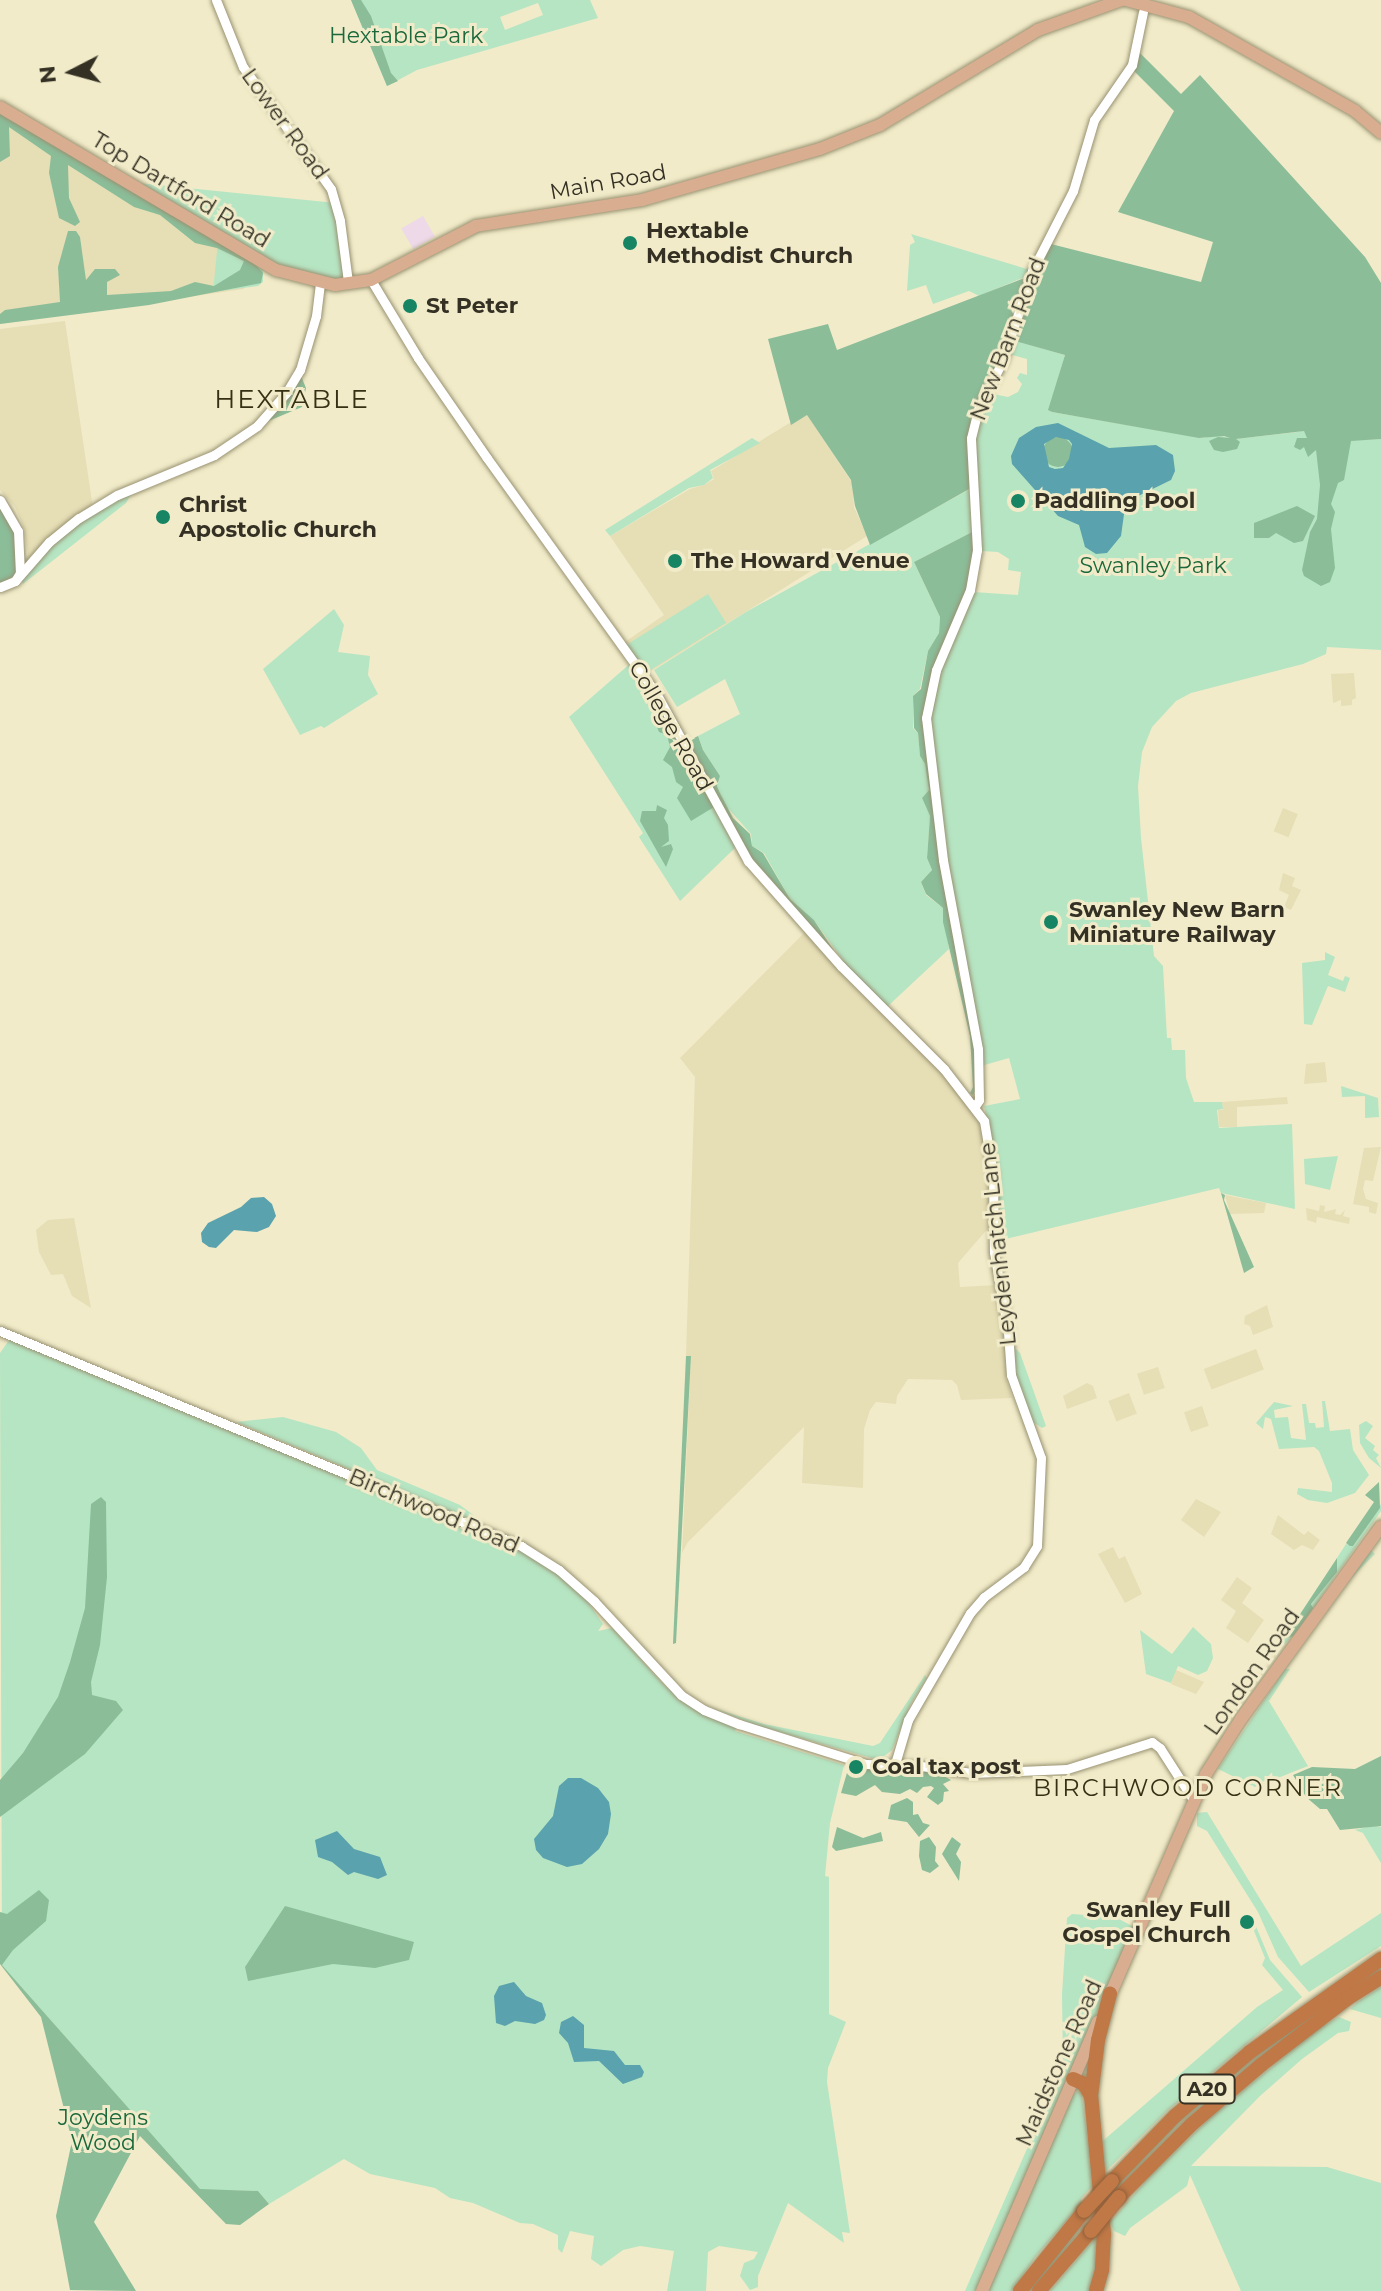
<!DOCTYPE html>
<html>
<head>
<meta charset="utf-8">
<style>
	body { margin:0 }
	#map { position:relative; width:1381px; height:2291px; overflow:hidden; background:#f1ebc9; font-family:Montserrat,sans-serif }
	div>[style] { position:absolute }
	[style*='--x'] { left:calc(var(--x)*1px); top:calc(var(--y)*1px); width:calc(var(--w)*1px); rotate:calc(var(--a)*1deg) }
	.commercial>* { inset:0; background:#edd9e8; transform-origin:0 0 }
	.built>* { inset:0; background:#e6deb5; transform-origin:0 0 }
	.green>* { inset:0; background:#b6e5c3; transform-origin:0 0 }
	.forest>* { inset:0; background:#8bbd99 }
	.round { border-radius:50% }
	.water>* { inset:0; background:#5aa2ad }
	.roads { filter:drop-shadow(0 0 2px #989272) drop-shadow(0 0 2px #989272) }
	.minor>* { height:9px; margin:-4.5px; padding:0 4.5px; transform-origin:4.5px; border-radius:4.5px; background:#fff }
	.major>* { height:12px; margin:-6px; padding:0 6px; transform-origin:6px; border-radius:6px; background:#d9ae90 }
	.highway>* { height:14px; margin:-7px; padding:0 7px; transform-origin:7px; border-radius:7px; background:#bf7846 }
	.bridges { filter:drop-shadow(0 0 2px #8e5f3a) drop-shadow(0 0 2px #8e5f3a) }
	.highway-bridge>* { height:14px; margin:-7px; padding:0 7px; transform-origin:7px; border-radius:7px; background:#bf7846 }
	.dots>* { width:22px; height:22px; translate:-50% -50%; box-sizing:border-box; border:4px solid #f1ebc9; border-radius:50% }
	span { translate:-50% -50%; white-space:nowrap; text-align:center; line-height:1.15; -webkit-text-stroke:6px #f1ebc9; paint-order:stroke }
	.shield-label span { padding:2px 6px; background:#f1ebc9; border:2px solid; border-radius:6px; -webkit-text-stroke-width:0 }
	.shield-label { font-size:20px; color:#343124; font-weight:700 }
	.park-label { font-size:22px; color:#1a683b }
	.street-label { font-size:22px; color:#343124 }
	.poi-label { font-size:22px; color:#343124; font-weight:700 }
	.left { translate:0 -50%; text-align:left }
	.right { translate:-100% -50%; text-align:right }
	.neighbourhood-label { font-size:24px; color:#363014; letter-spacing:2px }
	.quarter-label { font-size:26px; color:#363014; letter-spacing:2px }
	.north { position:absolute; left:32px; top:32px; width:80px; height:80px; -webkit-text-stroke:6px #f1ebc9; paint-order:stroke; rotate:264deg; font-size:22px; font-weight:700; line-height:32px; text-align:center; color:#343124 }
	.north::after { content:''; display:block; margin:auto; width:28px; height:36px; background:#343124; clip-path:polygon(50% 0,100% 100%,50% 72%,0 100%) }
</style>
</head>
<body>
<div id="map">
	<div class="commercial">
		<div style="left:423px;top:216px;width:24px;height:25px;rotate:60deg"></div>
	</div>
	<div class="built">
		<div style="clip-path:polygon(0 114px,234px 252px,244px 289px,0 324px)"></div>
		<div style="clip-path:polygon(65px 321px,93px 508px,24px 568px,28px 554px,24px 528px,15px 507px,0 490px,0 329px)"></div>
		<div style="clip-path:polygon(806px 413px,853px 484px,854px 507px,867px 536px,648px 673px,622px 644px,664px 615px,610px 536px,690px 489px,704px 485px,714px 479px,711px 471px)"></div>
		<div style="clip-path:polygon(1354px 673px,1356px 698px,1352px 700px,1352px 705px,1341px 706px,1341px 700px,1333px 703px,1331px 674px)"></div>
		<div style="left:1283px;top:808px;width:16px;height:25px;rotate:22deg"></div>
		<div style="clip-path:polygon(1283px 873px,1295px 878px,1292px 886px,1301px 890px,1291px 910px,1284px 907px,1289px 895px,1279px 890px)"></div>
		<div style="clip-path:polygon(806px 931px,841px 973px,932px 1061px,981px 1124px,988px 1163px,990px 1226px,958px 1263px,960px 1287px,997px 1285px,1008px 1343px,1006px 1379px,1012px 1398px,961px 1400px,957px 1385px,952px 1380px,908px 1379px,897px 1396px,896px 1404px,876px 1402px,870px 1410px,864px 1429px,863px 1488px,802px 1483px,804px 1427px,688px 1542px,682px 1553px,691px 1357px,686px 1356px,695px 1077px,680px 1058px)"></div>
		<div style="clip-path:polygon(1325px 1062px,1327px 1082px,1304px 1084px,1306px 1064px)"></div>
		<div style="clip-path:polygon(1287px 1097px,1288px 1104px,1237px 1107px,1237px 1127px,1219px 1127px,1218px 1110px,1223px 1110px,1222px 1102px)"></div>
		<div style="clip-path:polygon(1381px 1147px,1373px 1181px,1365px 1180px,1363px 1189px,1366px 1199px,1378px 1203px,1376px 1214px,1369px 1212px,1369px 1207px,1353px 1204px,1364px 1148px)"></div>
		<div style="clip-path:polygon(1225px 1195px,1266px 1203px,1264px 1213px,1230px 1214px)"></div>
		<div style="clip-path:polygon(1320px 1205px,1325px 1206px,1324px 1212px,1336px 1209px,1335px 1214px,1340px 1215px,1345px 1210px,1343px 1216px,1350px 1218px,1349px 1224px,1317px 1217px,1316px 1223px,1307px 1220px,1306px 1208px,1319px 1211px)"></div>
		<div style="clip-path:polygon(74px 1218px,91px 1308px,72px 1296px,63px 1274px,51px 1275px,39px 1252px,36px 1230px,48px 1220px)"></div>
		<div style="clip-path:polygon(1267px 1305px,1273px 1327px,1253px 1335px,1250px 1326px,1244px 1324px,1245px 1316px)"></div>
		<div style="left:1256px;top:1349px;width:22px;height:56px;rotate:69deg"></div>
		<div style="left:1158px;top:1367px;width:22px;height:22px;rotate:72deg"></div>
		<div style="clip-path:polygon(1087px 1383px,1093px 1386px,1097px 1398px,1067px 1409px,1063px 1396px)"></div>
		<div style="left:1129px;top:1393px;width:22px;height:22px;rotate:69deg"></div>
		<div style="left:1202px;top:1406px;width:21px;height:19px;rotate:71deg"></div>
		<div style="clip-path:polygon(1196px 1499px,1221px 1512px,1204px 1537px,1181px 1520px)"></div>
		<div style="clip-path:polygon(1278px 1515px,1304px 1535px,1308px 1531px,1320px 1540px,1313px 1550px,1302px 1545px,1294px 1550px,1271px 1534px)"></div>
		<div style="clip-path:polygon(1113px 1547px,1119px 1559px,1125px 1556px,1142px 1594px,1125px 1603px,1098px 1554px)"></div>
		<div style="clip-path:polygon(1237px 1577px,1252px 1588px,1242px 1603px,1264px 1620px,1248px 1643px,1226px 1628px,1236px 1611px,1221px 1600px)"></div>
		<div style="clip-path:polygon(1176px 1670px,1204px 1682px,1196px 1694px,1171px 1684px)"></div>
	</div>
	<div class="green">
		<div style="clip-path:polygon(evenodd,351px 0,590px 0,598px 18px,417px 70px,387px 86px,351px 0,538px 3px,543px 15px,505px 30px,500px 17px,538px 3px)"></div>
		<div style="clip-path:polygon(128px 182px,336px 203px,348px 282px,300px 278px)"></div>
		<div style="clip-path:polygon(911px 234px,1030px 270px,1027px 276px,979px 296px,969px 291px,933px 304px,926px 285px,907px 291px,910px 245px,915px 242px)"></div>
		<div style="clip-path:polygon(218px 241px,263px 269px,263px 282px,258px 286px,213px 292px)"></div>
		<div style="clip-path:polygon(1013px 340px,1065px 355px,1049px 410px,1052px 412px,1203px 438px,1217px 435px,1236px 439px,1297px 432px,1319px 425px,1351px 440px,1381px 439px,1381px 650px,1327px 647px,1326px 654px,1303px 664px,1191px 693px,1176px 701px,1152px 727px,1142px 752px,1138px 786px,1141px 838px,1154px 956px,1163px 966px,1167px 1038px,1171px 1038px,1172px 1050px,1185px 1050px,1186px 1078px,1194px 1102px,1222px 1102px,1223px 1109px,1217px 1110px,1219px 1128px,1292px 1124px,1295px 1209px,1221px 1193px,1219px 1188px,997px 1241px,993px 1147px,984px 1106px,1020px 1099px,1009px 1058px,981px 1066px,961px 934px,946px 860px,928px 714px,947px 645px,973px 592px,1018px 595px,1021px 572px,1008px 570px,1009px 559px,998px 552px,981px 551px,974px 436px,988px 393px,1008px 397px,1018px 392px,1022px 384px,1017px 378px,1020px 373px,1027px 375px,1027px 359px,1009px 354px)"></div>
		<div style="clip-path:polygon(752px 438px,760px 443px,710px 470px,713px 478px,704px 485px,689px 488px,610px 536px,605px 530px)"></div>
		<div style="clip-path:polygon(135px 488px,126px 503px,23px 584px,20px 575px,49px 542px)"></div>
		<div style="clip-path:polygon(972px 488px,976px 530px,914px 562px,940px 617px,939px 633px,928px 651px,920px 689px,913px 696px,913px 728px,918px 733px,920px 756px,925px 764px,929px 790px,922px 798px,930px 816px,927px 858px,932px 870px,921px 882px,926px 895px,943px 908px,949px 949px,888px 1006px,847px 966px,814px 920px,790px 899px,764px 853px,752px 846px,751px 834px,726px 806px,717px 786px,720px 776px,703px 750px,698px 736px,740px 714px,725px 679px,677px 707px,654px 670px,746px 612px)"></div>
		<div style="left:708px;top:594px;width:34px;height:96px;rotate:58deg"></div>
		<div style="clip-path:polygon(334px 609px,344px 625px,338px 652px,370px 656px,368px 675px,378px 694px,324px 728px,321px 726px,300px 735px,263px 669px)"></div>
		<div style="clip-path:polygon(632px 662px,653px 694px,736px 847px,680px 901px,639px 837px,643px 833px,569px 717px)"></div>
		<div style="clip-path:polygon(1325px 952px,1335px 957px,1328px 975px,1343px 981px,1345px 976px,1350px 978px,1345px 992px,1328px 986px,1312px 1025px,1304px 1024px,1302px 963px,1325px 960px)"></div>
		<div style="clip-path:polygon(1341px 1086px,1378px 1098px,1379px 1117px,1365px 1118px,1365px 1096px,1342px 1097px)"></div>
		<div style="clip-path:polygon(1338px 1156px,1330px 1190px,1305px 1184px,1304px 1159px)"></div>
		<div style="clip-path:polygon(12px 1336px,319px 1468px,401px 1495px,495px 1533px,574px 1582px,603px 1624px,598px 1631px,612px 1628px,665px 1686px,700px 1713px,736px 1727px,735px 1731px,844px 1765px,830px 1823px,825px 1876px,829px 1877px,829px 2014px,846px 2022px,828px 2068px,827px 2082px,850px 2233px,842px 2232px,844px 2243px,788px 2203px,758px 2276px,758px 2287px,750px 2290px,740px 2276px,744px 2263px,754px 2259px,758px 2252px,719px 2246px,708px 2252px,706px 2291px,667px 2291px,674px 2251px,640px 2246px,623px 2250px,601px 2266px,591px 2259px,594px 2236px,570px 2231px,562px 2253px,558px 2249px,558px 2235px,533px 2224px,520px 2223px,473px 2203px,450px 2198px,435px 2188px,370px 2174px,344px 2159px,269px 2204px,258px 2191px,200px 2190px,2px 1965px,0 1353px)"></div>
		<div style="clip-path:polygon(1011px 1344px,1020px 1353px,1046px 1426px,1042px 1428px,1033px 1422px,1015px 1377px)"></div>
		<div style="clip-path:polygon(1322px 1401px,1325px 1401px,1330px 1431px,1350px 1429px,1353px 1450px,1369px 1475px,1355px 1493px,1327px 1503px,1308px 1500px,1297px 1494px,1298px 1488px,1332px 1492px,1332px 1483px,1319px 1451px,1314px 1447px,1279px 1449px,1271px 1419px,1265px 1417px,1263px 1429px,1256px 1423px,1274px 1402px,1293px 1406px,1274px 1410px,1275px 1418px,1288px 1417px,1291px 1438px,1306px 1440px,1302px 1404px,1306px 1404px,1309px 1423px,1315px 1423px,1316px 1428px,1324px 1427px)"></div>
		<div style="clip-path:polygon(283px 1417px,336px 1432px,361px 1448px,377px 1470px,460px 1505px,480px 1520px,479px 1523px,236px 1422px)"></div>
		<div style="clip-path:polygon(1366px 1421px,1373px 1426px,1365px 1438px,1375px 1446px,1373px 1450px,1379px 1455px,1376px 1458px,1381px 1468px,1369px 1458px,1360px 1443px,1359px 1425px)"></div>
		<div style="clip-path:polygon(1381px 1504px,1381px 1511px,1313px 1608px,1311px 1604px,1337px 1572px,1337px 1558px,1346px 1544px,1353px 1546px)"></div>
		<div style="left:1370px;top:1549px;width:7px;height:128px;rotate:45deg"></div>
		<div style="clip-path:polygon(1193px 1627px,1211px 1644px,1213px 1658px,1207px 1671px,1198px 1675px,1178px 1666px,1171px 1683px,1146px 1674px,1140px 1630px,1172px 1654px)"></div>
		<div style="clip-path:polygon(1285px 1669px,1290px 1669px,1269px 1701px,1308px 1766px,1255px 1787px,1218px 1769px)"></div>
		<div style="clip-path:polygon(925px 1675px,927px 1678px,911px 1703px,892px 1750px,879px 1760px,758px 1726px,713px 1708px,764px 1724px,873px 1746px,880px 1743px)"></div>
		<div style="clip-path:polygon(1207px 1812px,1301px 1966px,1381px 1913px,1381px 1946px,1309px 1992px,1278px 1957px,1258px 1912px,1207px 1831px,1197px 1826px,1197px 1813px)"></div>
		<div style="clip-path:polygon(1375px 1825px,1381px 1827px,1381px 1863px,1363px 1833px,1355px 1830px)"></div>
		<div style="clip-path:polygon(1072px 1914px,1115px 1917px,1134px 1927px,977px 2291px,965px 2291px,1063px 2066px,1062px 1994px,1067px 1918px)"></div>
		<div style="clip-path:polygon(1255px 1924px,1270px 1960px,1302px 1997px,1168px 2110px,1101px 2176px,1097px 2146px,1257px 2007px,1283px 1990px,1262px 1965px,1265px 1958px,1252px 1926px)"></div>
		<div style="clip-path:polygon(1381px 1987px,1381px 2018px,1350px 2009px,1359px 2001px)"></div>
		<div style="clip-path:polygon(1339px 2017px,1351px 2022px,1349px 2031px,1338px 2033px,1302px 2059px,1260px 2096px,1191px 2166px,1327px 2167px,1381px 2183px,1381px 2291px,1241px 2291px,1190px 2175px,1187px 2186px,1130px 2228px,1125px 2236px,1114px 2231px,1110px 2222px,1151px 2175px,1211px 2117px,1319px 2028px)"></div>
		<div style="clip-path:polygon(1081px 2090px,1094px 2184px,1081px 2199px,1082px 2203px,1036px 2256px,1012px 2291px,988px 2291px,1072px 2095px)"></div>
		<div style="clip-path:polygon(1099px 2234px,1097px 2273px,1091px 2291px,1050px 2291px)"></div>
	</div>
	<div class="forest">
		<div style="clip-path:polygon(351px 0,361px 0,371px 16px,391px 73px,398px 81px,387px 86px)"></div>
		<div style="clip-path:polygon(1140px 53px,1181px 94px,1200px 75px,1365px 257px,1381px 283px,1381px 439px,1351px 441px,1344px 480px,1338px 483px,1331px 504px,1335px 512px,1331px 529px,1335px 568px,1330px 582px,1321px 586px,1304px 576px,1302px 570px,1310px 532px,1317px 519px,1320px 485px,1316px 450px,1308px 457px,1304px 447px,1300px 450px,1294px 447px,1297px 438px,1307px 438px,1304px 431px,1236px 439px,1240px 442px,1237px 449px,1223px 452px,1214px 450px,1209px 441px,1218px 437px,1230px 438px,1224px 436px,1199px 438px,1052px 412px,1048px 410px,1065px 355px,1012px 340px,1031px 278px,1047px 243px,1201px 282px,1213px 242px,1118px 212px,1174px 111px,1133px 70px)"></div>
		<div style="clip-path:polygon(0 114px,256px 265px,263px 273px,261px 283px,149px 305px,0 324px,0 314px,5px 310px,60px 302px,58px 267px,68px 231px,76px 231px,80px 237px,86px 280px,95px 269px,115px 269px,120px 275px,107px 282px,107px 295px,171px 291px,195px 282px,214px 286px,240px 270px,244px 261px,217px 248px,195px 243px,160px 215px,134px 207px,68px 165px,69px 198px,80px 222px,75px 226px,59px 218px,49px 173px,51px 156px,9px 127px,10px 156px,0 162px)"></div>
		<div style="clip-path:polygon(1027px 277px,1006px 347px,978px 406px,971px 488px,870px 545px,855px 506px,851px 480px,807px 415px,791px 425px,768px 339px,828px 324px,837px 350px)"></div>
		<div style="clip-path:polygon(299px 371px,306px 388px,302px 407px,259px 425px)"></div>
		<div class="round" style="left:1043px;top:437px;width:30px;height:30px"></div>
		<div style="clip-path:polygon(0 501px,17px 531px,19px 572px,0 586px)"></div>
		<div style="clip-path:polygon(1297px 506px,1315px 516px,1303px 541px,1294px 543px,1276px 533px,1269px 538px,1254px 538px,1254px 523px)"></div>
		<div style="clip-path:polygon(976px 530px,969px 583px,924px 714px,959px 976px,973px 1022px,975px 1091px,973px 1095px,966px 1091px,970px 1093px,973px 1087px,970px 1036px,943px 922px,943px 908px,926px 894px,921px 882px,932px 870px,927px 858px,930px 816px,922px 798px,929px 790px,925px 764px,920px 756px,918px 733px,914px 728px,913px 696px,921px 689px,928px 651px,939px 633px,940px 617px,914px 562px)"></div>
		<div style="clip-path:polygon(664px 711px,714px 807px,691px 821px,677px 798px,683px 787px,676px 782px,672px 767px,663px 760px,670px 747px,667px 735px,659px 732px,655px 722px)"></div>
		<div style="clip-path:polygon(698px 736px,703px 750px,720px 776px,717px 786px,720px 793px,733px 818px,750px 834px,752px 846px,763px 853px,790px 899px,814px 920px,836px 954px,888px 1006px,885px 1008px,751px 860px,686px 742px)"></div>
		<div style="clip-path:polygon(657px 805px,667px 810px,664px 818px,668px 825px,669px 841px,661px 847px,671px 844px,673px 849px,666px 867px,640px 821px,642px 811px,656px 811px)"></div>
		<div style="clip-path:polygon(1221px 1193px,1225px 1195px,1224px 1200px,1254px 1267px,1244px 1273px)"></div>
		<div style="clip-path:polygon(686px 1356px,691px 1356px,676px 1643px,673px 1644px)"></div>
		<div style="clip-path:polygon(1379px 1482px,1380px 1508px,1353px 1546px,1350px 1546px,1346px 1543px,1374px 1502px,1365px 1495px)"></div>
		<div style="clip-path:polygon(101px 1497px,106px 1502px,107px 1577px,100px 1645px,91px 1682px,92px 1695px,116px 1701px,123px 1710px,85px 1754px,0 1817px,0 1780px,23px 1753px,58px 1697px,70px 1662px,85px 1608px,91px 1504px)"></div>
		<div style="clip-path:polygon(1337px 1558px,1337px 1572px,1311px 1604px,1313px 1608px,1293px 1636px,1283px 1640px)"></div>
		<div style="clip-path:polygon(1381px 1756px,1381px 1826px,1340px 1830px,1327px 1809px,1320px 1809px,1306px 1797px,1293px 1775px,1312px 1767px,1355px 1769px)"></div>
		<div style="clip-path:polygon(849px 1766px,933px 1770px,951px 1780px,943px 1784px,949px 1791px,944px 1792px,943px 1801px,938px 1805px,927px 1797px,934px 1788px,931px 1786px,923px 1787px,917px 1793px,910px 1789px,900px 1794px,882px 1792px,875px 1785px,856px 1796px,841px 1793px)"></div>
		<div style="clip-path:polygon(907px 1798px,913px 1802px,913px 1815px,918px 1814px,923px 1823px,930px 1825px,919px 1837px,907px 1822px,888px 1819px,891px 1805px)"></div>
		<div style="clip-path:polygon(837px 1827px,863px 1838px,881px 1832px,883px 1841px,836px 1851px,832px 1847px)"></div>
		<div style="clip-path:polygon(929px 1837px,936px 1847px,935px 1861px,939px 1866px,930px 1873px,922px 1870px,919px 1856px,920px 1841px)"></div>
		<div style="clip-path:polygon(952px 1837px,961px 1844px,956px 1854px,961px 1862px,959px 1881px,942px 1854px)"></div>
		<div style="clip-path:polygon(39px 1890px,49px 1900px,46px 1921px,13px 1950px,2px 1965px,200px 2189px,258px 2191px,269px 2204px,240px 2225px,226px 2224px,140px 2136px,94px 2222px,136px 2291px,70px 2290px,56px 2216px,72px 2141px,41px 2017px,0 1964px,0 1912px,7px 1914px)"></div>
		<div style="clip-path:polygon(285px 1906px,414px 1942px,409px 1960px,375px 1968px,333px 1964px,248px 1981px,245px 1967px)"></div>
	</div>
	<div class="water">
		<div style="clip-path:polygon(evenodd,1058px 423px,1109px 448px,1156px 445px,1173px 455px,1175px 471px,1171px 480px,1130px 500px,1125px 507px,1121px 536px,1107px 553px,1096px 554px,1085px 547px,1079px 525px,1058px 516px,1012px 464px,1011px 456px,1019px 438px,1036px 427px,1058px 423px,1056px 437px,1069px 440px,1072px 444px,1069px 459px,1063px 468px,1055px 469px,1049px 467px,1044px 444px,1056px 437px)"></div>
		<div style="clip-path:polygon(264px 1197px,272px 1204px,276px 1216px,269px 1227px,257px 1232px,234px 1230px,216px 1248px,209px 1247px,202px 1242px,201px 1233px,208px 1223px,241px 1207px,251px 1198px)"></div>
		<div style="clip-path:polygon(568px 1778px,581px 1778px,598px 1788px,609px 1802px,611px 1814px,608px 1834px,599px 1849px,582px 1864px,567px 1867px,543px 1858px,536px 1850px,534px 1839px,553px 1816px,559px 1786px)"></div>
		<div style="clip-path:polygon(337px 1831px,354px 1849px,380px 1857px,387px 1875px,378px 1879px,354px 1872px,348px 1875px,332px 1862px,318px 1857px,315px 1840px)"></div>
		<div style="clip-path:polygon(514px 1982px,526px 1996px,542px 2003px,546px 2015px,544px 2020px,535px 2024px,515px 2021px,505px 2026px,496px 2023px,494px 1996px,499px 1986px)"></div>
		<div style="clip-path:polygon(573px 2016px,584px 2025px,584px 2048px,614px 2051px,625px 2065px,640px 2065px,644px 2072px,642px 2077px,623px 2084px,599px 2061px,574px 2062px,568px 2043px,559px 2033px,561px 2022px)"></div>
	</div>
	<div class="roads">
		<div class="minor">
			<div style="--x:216;--y:0;--w:72;--a:68.1"></div>
			<div style="--x:243;--y:67;--w:150;--a:54.2"></div>
			<div style="--x:331;--y:189;--w:33;--a:74"></div>
			<div style="--x:340;--y:221;--w:62;--a:82.5"></div>
			<div style="--x:371;--y:280;--w:91;--a:58.9"></div>
			<div style="--x:418;--y:358;--w:121;--a:55.4"></div>
			<div style="--x:487;--y:458;--w:289;--a:54.3"></div>
			<div style="--x:656;--y:693;--w:192;--a:61.3"></div>
			<div style="--x:748;--y:861;--w:140;--a:48.5"></div>
			<div style="--x:841;--y:966;--w:146;--a:45"></div>
			<div style="--x:944;--y:1069;--w:66;--a:52.4"></div>
			<div style="--x:984;--y:1121;--w:54;--a:80.4"></div>
			<div style="--x:993;--y:1174;--w:78;--a:89.3"></div>
			<div style="--x:994;--y:1252;--w:81;--a:80.1"></div>
			<div style="--x:1008;--y:1332;--w:43;--a:86"></div>
			<div style="--x:1011;--y:1375;--w:88;--a:70.1"></div>
			<div style="--x:1041;--y:1458;--w:88;--a:92.6"></div>
			<div style="--x:1037;--y:1546;--w:25;--a:122"></div>
			<div style="--x:1024;--y:1567;--w:50;--a:143.1"></div>
			<div style="--x:984;--y:1597;--w:21;--a:131"></div>
			<div style="--x:970;--y:1613;--w:124;--a:120.1"></div>
			<div style="--x:908;--y:1720;--w:46;--a:106.5"></div>
			<div style="--x:0;--y:500;--w:36;--a:60"></div>
			<div style="--x:18;--y:531;--w:42;--a:87.3"></div>
			<div style="--x:20;--y:573;--w:9;--a:122"></div>
			<div style="--x:15;--y:581;--w:16;--a:158"></div>
			<div style="--x:15;--y:581;--w:52;--a:-48.9"></div>
			<div style="--x:49;--y:542;--w:38;--a:-39"></div>
			<div style="--x:79;--y:518;--w:44;--a:-31.2"></div>
			<div style="--x:117;--y:495;--w:105;--a:-22.4"></div>
			<div style="--x:214;--y:455;--w:52;--a:-34"></div>
			<div style="--x:257;--y:426;--w:44;--a:-48.7"></div>
			<div style="--x:286;--y:393;--w:27;--a:-59"></div>
			<div style="--x:300;--y:370;--w:56;--a:-73.5"></div>
			<div style="--x:316;--y:316;--w:32;--a:-83"></div>
			<div style="--x:975;--y:1106;--w:7;--a:-56"></div>
			<div style="--x:979;--y:1100;--w:51;--a:-91.1"></div>
			<div style="--x:978;--y:1049;--w:192;--a:-100.5"></div>
			<div style="--x:943;--y:860;--w:143;--a:-96.8"></div>
			<div style="--x:926;--y:718;--w:49;--a:-78.2"></div>
			<div style="--x:936;--y:670;--w:87;--a:-67"></div>
			<div style="--x:970;--y:590;--w:41;--a:-80.1"></div>
			<div style="--x:977;--y:550;--w:112;--a:-93.1"></div>
			<div style="--x:971;--y:438;--w:32;--a:-76"></div>
			<div style="--x:979;--y:407;--w:53;--a:-62.9"></div>
			<div style="--x:1003;--y:360;--w:94;--a:-72"></div>
			<div style="--x:1032;--y:271;--w:90;--a:-62.9"></div>
			<div style="--x:1073;--y:191;--w:74;--a:-73.5"></div>
			<div style="--x:1094;--y:120;--w:67;--a:-55.4"></div>
			<div style="--x:1132;--y:65;--w:54;--a:-78.3"></div>
			<div style="--x:0;--y:1331;--w:564;--a:22.42"></div>
			<div style="--x:521;--y:1546;--w:45;--a:32.3"></div>
			<div style="--x:559;--y:1570;--w:47;--a:41.5"></div>
			<div style="--x:594;--y:1601;--w:128;--a:47.2"></div>
			<div style="--x:681;--y:1695;--w:27;--a:33"></div>
			<div style="--x:704;--y:1710;--w:38;--a:22"></div>
			<div style="--x:739;--y:1724;--w:133;--a:17.5"></div>
			<div style="--x:866;--y:1764;--w:55;--a:2.1"></div>
			<div style="--x:921;--y:1766;--w:51;--a:7.8"></div>
			<div style="--x:972;--y:1773;--w:95;--a:-2.4"></div>
			<div style="--x:1067;--y:1769;--w:89;--a:-17.6"></div>
			<div style="--x:1152;--y:1742;--w:10;--a:37"></div>
			<div style="--x:1160;--y:1748;--w:63;--a:57.3"></div>
		</div>
		<div class="major">
			<div style="--x:1126;--y:0;--w:65;--a:15.1"></div>
			<div style="--x:1189;--y:17;--w:191;--a:29.5"></div>
			<div style="--x:1355;--y:111;--w:34;--a:40"></div>
			<div style="--x:0;--y:107;--w:321;--a:30.6"></div>
			<div style="--x:276;--y:270;--w:61;--a:14.3"></div>
			<div style="--x:335;--y:285;--w:36;--a:-8"></div>
			<div style="--x:371;--y:280;--w:118;--a:-27.2"></div>
			<div style="--x:476;--y:226;--w:168;--a:-8.9"></div>
			<div style="--x:642;--y:200;--w:185;--a:-16"></div>
			<div style="--x:820;--y:149;--w:65;--a:-21.8"></div>
			<div style="--x:880;--y:125;--w:184;--a:-31"></div>
			<div style="--x:1038;--y:30;--w:89;--a:-19.7"></div>
			<div style="--x:1107;--y:2002;--w:249;--a:-66.5"></div>
			<div style="--x:1206;--y:1774;--w:65;--a:-57.5"></div>
			<div style="--x:1241;--y:1719;--w:238;--a:-54"></div>
			<div style="--x:982;--y:2291;--w:293;--a:-66.7"></div>
		</div>
		<div class="highway">
			<div style="--x:1073;--y:2079;--w:12;--a:24"></div>
			<div style="--x:1084;--y:2084;--w:14;--a:60"></div>
			<div style="--x:1112;--y:2181;--w:91;--a:-45.9"></div>
			<div style="--x:1175;--y:2116;--w:99;--a:-40.5"></div>
			<div style="--x:1250;--y:2052;--w:161;--a:-35.4"></div>
			<div style="--x:1119;--y:2197;--w:103;--a:-45"></div>
			<div style="--x:1192;--y:2124;--w:91;--a:-40.5"></div>
			<div style="--x:1261;--y:2065;--w:110;--a:-37.6"></div>
			<div style="--x:1348;--y:1998;--w:39;--a:-32"></div>
			<div style="--x:1020;--y:2291;--w:102;--a:-51.3"></div>
			<div style="--x:1039;--y:2291;--w:79;--a:-49.1"></div>
			<div style="--x:1096;--y:2291;--w:22;--a:-74"></div>
			<div style="--x:1102;--y:2270;--w:35;--a:-87"></div>
			<div style="--x:1104;--y:2235;--w:140;--a:-95.3"></div>
			<div style="--x:1091;--y:2096;--w:56;--a:-82.9"></div>
			<div style="--x:1098;--y:2040;--w:48;--a:-75.4"></div>
		</div>
	</div>
	<div class="bridges">
		<div class="highway-bridge">
			<div style="--x:1084;--y:2211;--w:41;--a:-47"></div>
			<div style="--x:1091;--y:2231;--w:44;--a:-50.5"></div>
		</div>
	</div>
	<div class="dots">
		<div style="left:630px;top:243px;background:#178563"></div>
		<div style="left:410px;top:306px;background:#178563"></div>
		<div style="left:1018px;top:501px;background:#178563"></div>
		<div style="left:163px;top:517px;background:#178563"></div>
		<div style="left:675px;top:561px;background:#178563"></div>
		<div style="left:1051px;top:922px;background:#178563"></div>
		<div style="left:856px;top:1767px;background:#178563"></div>
		<div style="left:1247px;top:1922px;background:#178563"></div>
	</div>
	<div class="shield-label">
		<span style="left:1207px;top:2089px">A20</span>
	</div>
	<div class="park-label">
		<span style="left:406px;top:36px">Hextable Park</span>
		<span style="left:1153px;top:566px">Swanley Park</span>
		<span style="left:103px;top:2130px">Joydens<br>Wood</span>
	</div>
	<div class="street-label">
		<span style="left:285px;top:124px;rotate:54deg">Lower Road</span>
		<span style="left:608px;top:182px;rotate:-10deg">Main Road</span>
		<span style="left:181px;top:190px;rotate:31deg">Top Dartford Road</span>
		<span style="left:1008px;top:339px;rotate:-69deg">New Barn Road</span>
		<span style="left:671px;top:726px;rotate:60deg">College Road</span>
		<span style="left:998px;top:1244px;rotate:-96deg">Leydenhatch Lane</span>
		<span style="left:434px;top:1511px;rotate:23deg">Birchwood Road</span>
		<span style="left:1252px;top:1672px;rotate:-55deg">London Road</span>
		<span style="left:1059px;top:2063px;rotate:-66deg">Maidstone Road</span>
	</div>
	<div class="poi-label">
		<span class="left" style="left:646px;top:243px">Hextable<br>Methodist Church</span>
		<span class="left" style="left:426px;top:306px">St Peter</span>
		<span class="left" style="left:1034px;top:501px">Paddling Pool</span>
		<span class="left" style="left:179px;top:517px">Christ<br>Apostolic Church</span>
		<span class="left" style="left:691px;top:561px">The Howard Venue</span>
		<span class="left" style="left:1069px;top:922px">Swanley New Barn<br>Miniature Railway</span>
		<span class="left" style="left:872px;top:1767px">Coal tax post</span>
		<span class="right" style="left:1231px;top:1922px">Swanley Full<br>Gospel Church</span>
	</div>
	<div class="neighbourhood-label">
		<span style="left:1188px;top:1788px">BIRCHWOOD CORNER</span>
	</div>
	<div class="quarter-label">
		<span style="left:292px;top:400px">HEXTABLE</span>
	</div>
	<div class="north">N</div>
</div>
</body>
</html>
